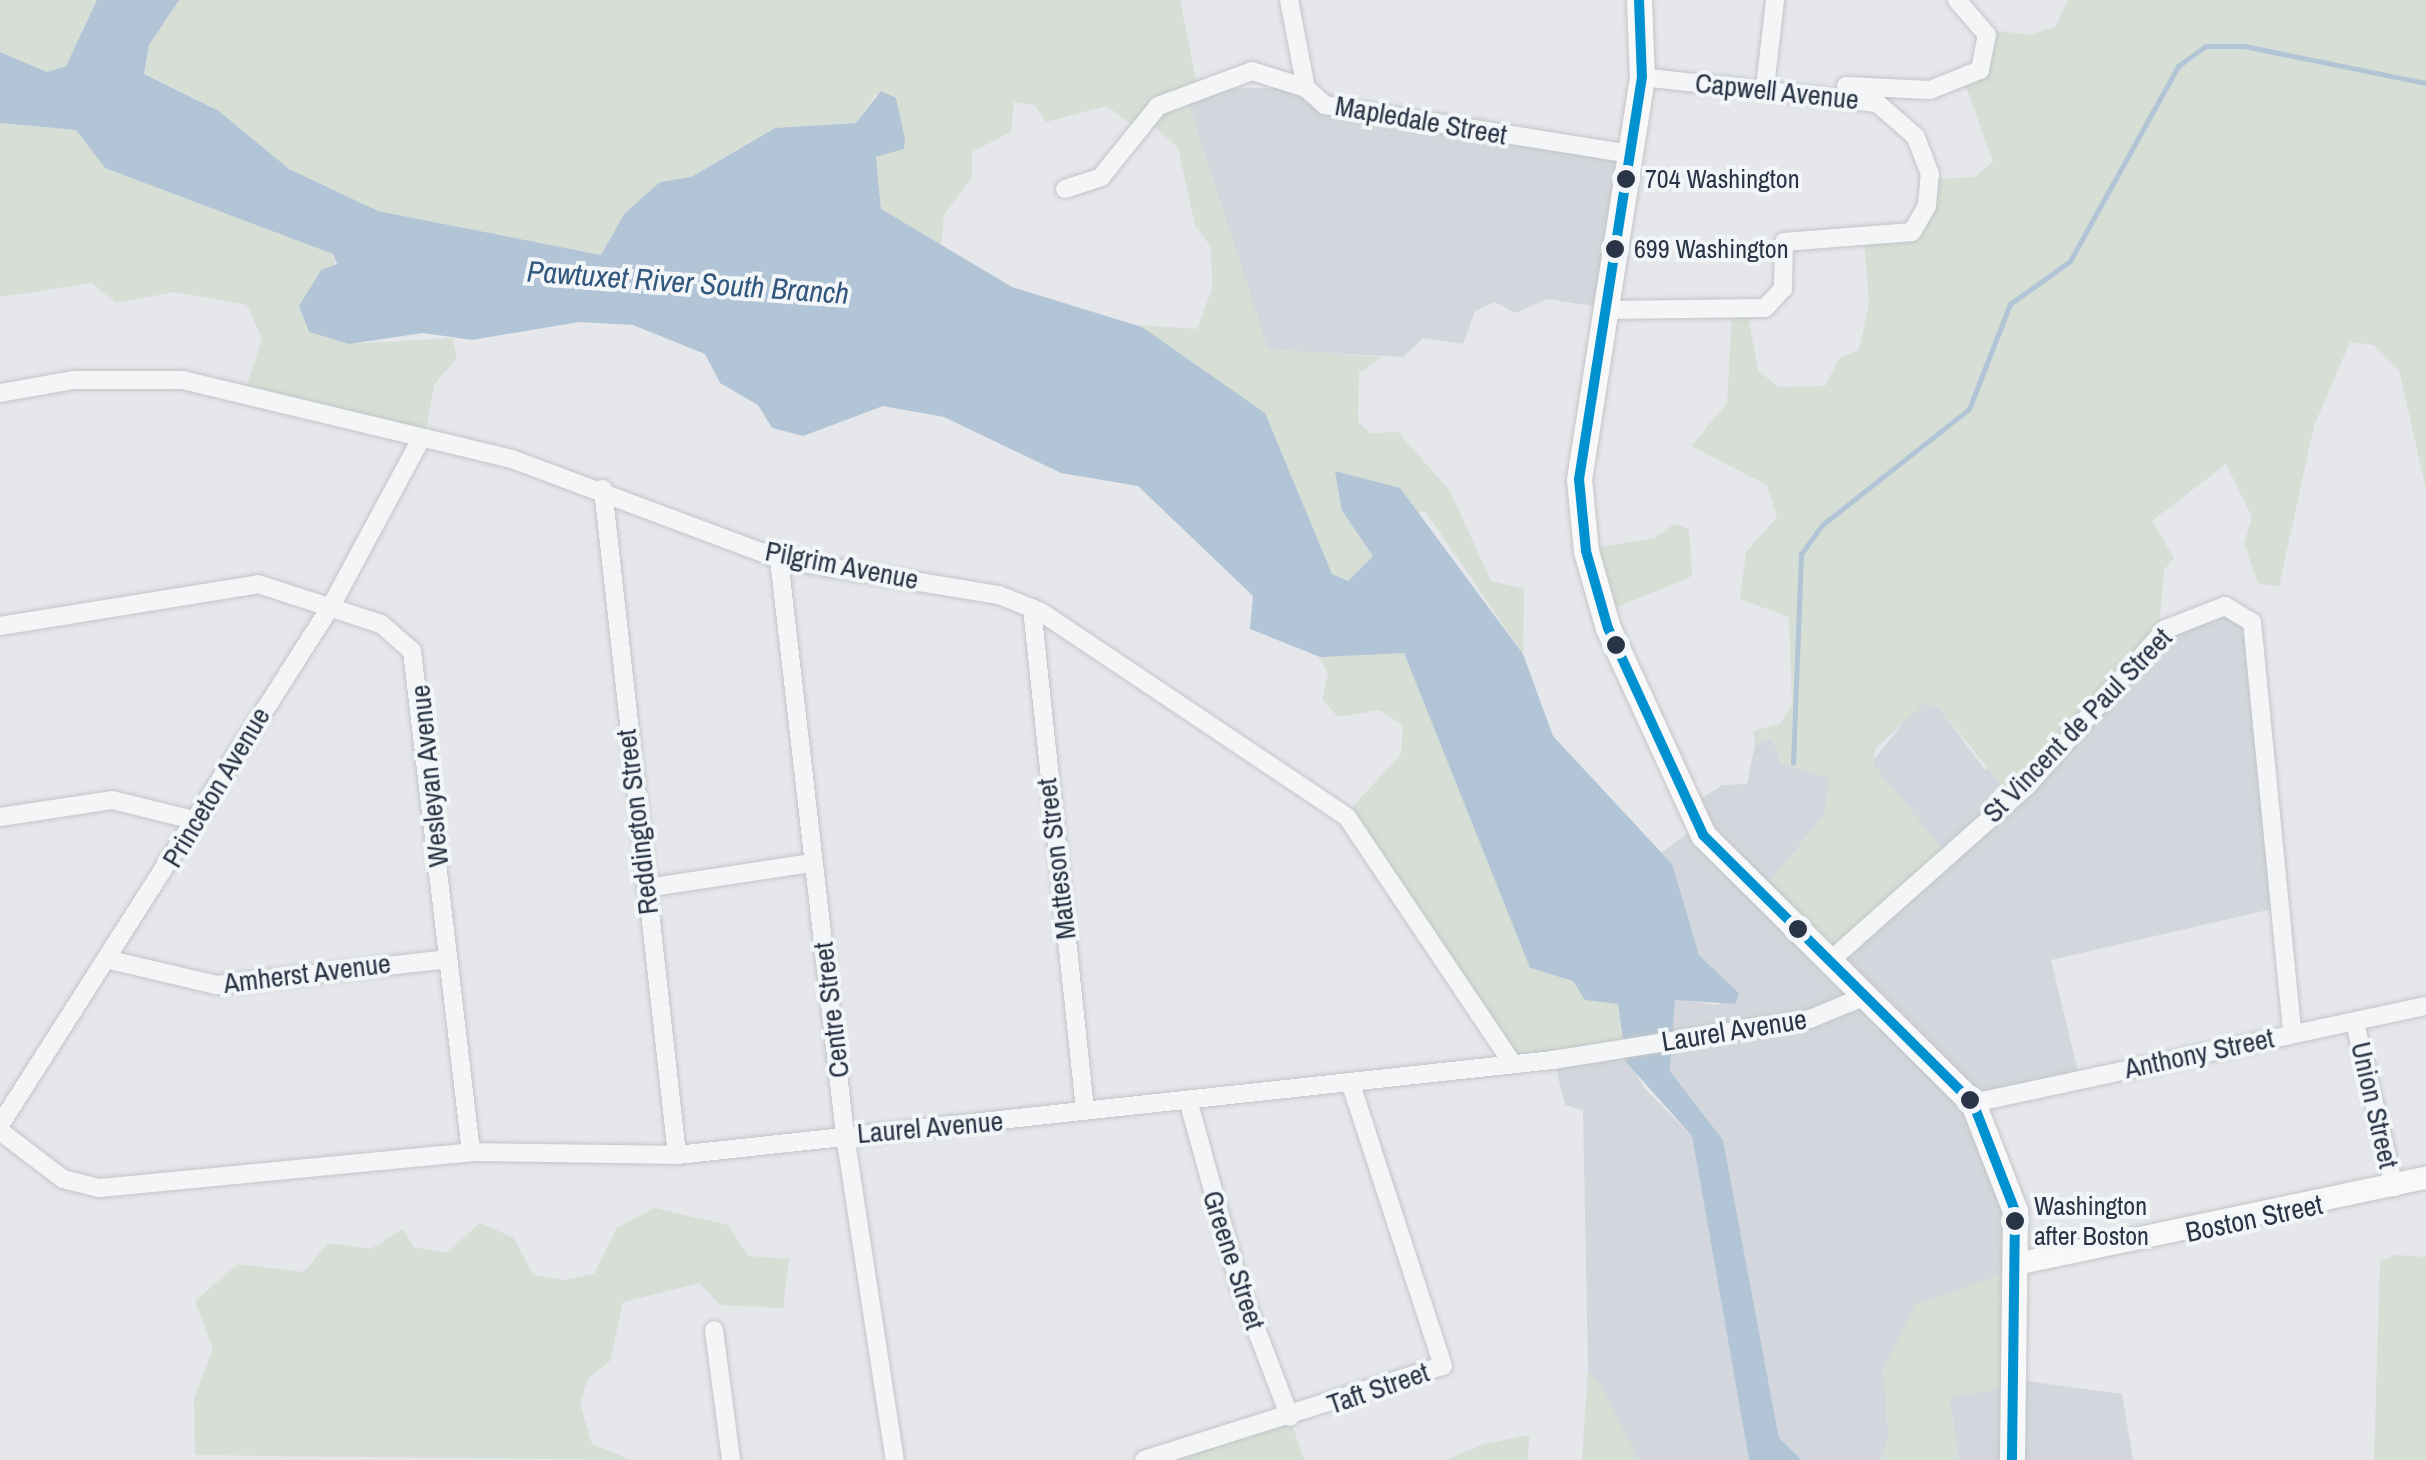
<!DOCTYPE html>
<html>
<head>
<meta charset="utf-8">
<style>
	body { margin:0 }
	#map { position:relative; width:2426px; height:1460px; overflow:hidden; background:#e5e7ea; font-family:"Archivo Narrow",sans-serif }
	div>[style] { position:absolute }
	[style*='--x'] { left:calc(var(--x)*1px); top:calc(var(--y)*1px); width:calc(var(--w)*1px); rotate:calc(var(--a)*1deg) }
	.built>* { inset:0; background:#d3d7dd }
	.green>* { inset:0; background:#d6ded5 }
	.water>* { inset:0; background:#b2c5d6 }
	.stream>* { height:5px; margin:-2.5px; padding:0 2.5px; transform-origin:2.5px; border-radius:2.5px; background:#b2c5d6 }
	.roads { filter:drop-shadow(0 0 2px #c3c5c8) drop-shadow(0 0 2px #c3c5c8) }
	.street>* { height:18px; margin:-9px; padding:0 9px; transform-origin:9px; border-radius:9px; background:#f4f5f7 }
	.secondary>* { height:22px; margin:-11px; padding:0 11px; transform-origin:11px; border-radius:11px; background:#f8f8f8 }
	.primary>* { height:25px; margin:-12.5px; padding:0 12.5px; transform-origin:12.5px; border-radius:12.5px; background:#f8f8f8 }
	.bus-1>* { height:10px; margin:-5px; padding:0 5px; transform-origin:5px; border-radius:5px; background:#0092d0 }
	.dots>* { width:28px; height:28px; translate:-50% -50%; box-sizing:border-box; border:5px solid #f3f6f9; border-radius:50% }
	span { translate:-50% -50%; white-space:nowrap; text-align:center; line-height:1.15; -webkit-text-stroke:8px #f3f6f9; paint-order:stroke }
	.bus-label { font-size:26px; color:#293546 }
	.left { translate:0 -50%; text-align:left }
	.street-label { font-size:28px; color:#293546 }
	.water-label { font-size:30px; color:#31577c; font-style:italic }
</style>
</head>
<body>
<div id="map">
	<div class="built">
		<div style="clip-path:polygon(1227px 88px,1304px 88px,1326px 108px,1629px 154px,1604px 308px,1548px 299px,1515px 313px,1495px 302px,1475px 311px,1463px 344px,1423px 338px,1403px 357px,1268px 350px,1187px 99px)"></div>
		<div style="clip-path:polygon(2199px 611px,2247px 618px,2272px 909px,2051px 960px,2080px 1080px,1976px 1104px,2023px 1267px,1915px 1305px,1883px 1370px,1889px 1435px,1881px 1460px,1802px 1460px,1779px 1438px,1723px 1140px,1670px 1071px,1675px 999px,1717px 1005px,1739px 993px,1699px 955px,1662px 852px,1698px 826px,1689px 807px,1722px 785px,1747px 784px,1755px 744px,1772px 739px,1782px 764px,1830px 778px,1824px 815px,1762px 891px,1924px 832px,1872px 762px,1911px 713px,1924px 703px,1940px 709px,1985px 770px,2119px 682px)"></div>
		<div style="clip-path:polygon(1623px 1048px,1644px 1088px,1692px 1136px,1749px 1460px,1639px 1460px,1588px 1370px,1583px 1110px,1565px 1105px,1555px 1064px)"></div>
		<div style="clip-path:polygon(2020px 1380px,2122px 1394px,2133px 1460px,1959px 1460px,1949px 1397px)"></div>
	</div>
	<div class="green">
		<div style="clip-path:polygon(0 0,97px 0,66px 66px,47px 72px,0 52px)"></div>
		<div style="clip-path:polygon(179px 0,1180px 0,1197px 86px,1187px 99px,1268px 349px,1382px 357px,1359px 373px,1358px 422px,1371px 433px,1398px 432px,1450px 491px,1491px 581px,1524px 589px,1523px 654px,1426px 512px,1342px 511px,1373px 556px,1348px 581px,1332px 574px,1264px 413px,1136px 325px,1197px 329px,1212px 289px,1211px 247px,1195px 225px,1178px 148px,1150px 122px,1137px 129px,1107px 106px,1046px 122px,1035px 105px,1014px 102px,1011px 132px,972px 152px,972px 177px,944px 215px,941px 249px,881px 209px,876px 156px,889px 149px,876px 94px,856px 123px,775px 128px,690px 177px,660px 182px,624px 214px,601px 255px,378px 211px,289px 169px,219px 111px,144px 74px,149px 45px)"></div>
		<div style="clip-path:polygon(2068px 0,2426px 0,2426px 489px,2399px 370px,2374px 345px,2350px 342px,2314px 426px,2279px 586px,2258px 584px,2244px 543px,2252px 517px,2226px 464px,2152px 521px,2174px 558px,2164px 570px,2159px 632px,2011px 797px,1940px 709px,1925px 703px,1876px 748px,1872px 763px,1948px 855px,1837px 957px,1762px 891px,1824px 815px,1830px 778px,1781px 764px,1772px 739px,1755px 744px,1753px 731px,1780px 724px,1792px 704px,1789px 617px,1740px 599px,1746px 552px,1777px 517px,1767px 485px,1691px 446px,1727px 403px,1732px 314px,1747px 311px,1758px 370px,1778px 387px,1825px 386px,1840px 357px,1859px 350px,1869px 303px,1864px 240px,1914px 232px,1931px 179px,1975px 177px,1993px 162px,1963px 78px,1983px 44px,1975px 28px,2031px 35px,2056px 26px)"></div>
		<div style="clip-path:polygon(0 123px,76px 130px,105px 168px,333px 254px,349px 344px,452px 338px,457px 357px,434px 385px,424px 441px,244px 394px,262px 339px,247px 305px,175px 292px,116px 303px,92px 283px,0 297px)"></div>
		<div style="clip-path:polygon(1674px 524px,1689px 529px,1692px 576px,1608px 611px,1589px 549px,1655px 538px)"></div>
		<div style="clip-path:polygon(1370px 649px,1404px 653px,1530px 968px,1574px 981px,1585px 999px,1618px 1004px,1623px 1048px,1517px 1063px,1347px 813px,1401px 754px,1403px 726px,1380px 710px,1338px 717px,1322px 699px,1328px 674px,1320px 657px)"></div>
		<div style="clip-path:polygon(654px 1208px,728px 1225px,748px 1256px,789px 1259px,783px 1308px,720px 1305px,699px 1283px,623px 1302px,610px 1361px,588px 1379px,580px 1403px,592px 1444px,631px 1460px,195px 1455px,194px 1399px,213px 1349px,195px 1301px,238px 1264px,304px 1272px,328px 1243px,371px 1249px,403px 1229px,414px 1247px,446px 1253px,480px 1223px,514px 1238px,533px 1275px,565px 1280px,594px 1274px,617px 1228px)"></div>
		<div style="clip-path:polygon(2396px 1255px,2426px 1257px,2426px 1460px,2374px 1460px,2380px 1261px)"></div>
		<div style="clip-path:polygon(2019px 1268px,2017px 1387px,1949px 1397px,1959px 1460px,1881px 1460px,1889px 1435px,1883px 1370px,1915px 1305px)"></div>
		<div style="clip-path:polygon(1588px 1370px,1602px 1387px,1639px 1460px,1582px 1460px)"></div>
		<div style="clip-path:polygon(1290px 1418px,1304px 1460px,1137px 1460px)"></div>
		<div style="clip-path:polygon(1530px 1434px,1527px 1460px,1446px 1460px,1482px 1445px)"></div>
	</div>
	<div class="water">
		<div style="clip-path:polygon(97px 0,179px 0,149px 45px,144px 74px,219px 111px,289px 169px,378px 211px,601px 255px,624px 214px,660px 182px,691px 177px,775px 128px,856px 123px,881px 91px,896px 98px,905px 139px,904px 149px,876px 157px,881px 209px,1012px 287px,1142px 327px,1265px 413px,1332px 574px,1348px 581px,1373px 556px,1342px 511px,1335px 471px,1400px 488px,1523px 654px,1553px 736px,1672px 864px,1699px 955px,1739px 993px,1735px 1004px,1675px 1000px,1670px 1071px,1723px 1140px,1779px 1438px,1802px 1460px,1749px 1460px,1692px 1136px,1626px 1062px,1618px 1004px,1585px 1000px,1573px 981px,1530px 968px,1404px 653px,1320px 657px,1250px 629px,1253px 596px,1138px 486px,1061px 473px,944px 417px,883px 406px,803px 436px,772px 428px,758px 405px,720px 383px,705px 354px,633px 325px,579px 322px,472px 340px,423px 333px,349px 344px,309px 332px,299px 306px,321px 270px,337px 264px,333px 254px,105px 168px,76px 130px,0 123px,0 52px,47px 72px,66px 66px)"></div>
	</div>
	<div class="stream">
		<div style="--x:1793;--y:763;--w:209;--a:-87.8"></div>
		<div style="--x:1801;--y:554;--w:36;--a:-54"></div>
		<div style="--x:1822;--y:525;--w:187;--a:-38.3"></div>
		<div style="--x:1969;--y:409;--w:113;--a:-68.7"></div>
		<div style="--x:2010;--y:304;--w:74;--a:-35.6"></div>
		<div style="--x:2070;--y:261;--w:223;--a:-61"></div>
		<div style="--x:2178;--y:66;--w:34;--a:-36"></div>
		<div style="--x:2206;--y:46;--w:38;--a:0"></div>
		<div style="--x:2244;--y:46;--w:186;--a:11.5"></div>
	</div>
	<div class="roads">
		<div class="street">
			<div style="--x:1289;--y:0;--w:90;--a:79.1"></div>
			<div style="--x:1306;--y:88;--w:25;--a:42"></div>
			<div style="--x:1325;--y:105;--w:309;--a:9.1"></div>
			<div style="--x:1846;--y:86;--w:84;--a:2.7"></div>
			<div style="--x:1930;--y:90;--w:54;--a:-21.8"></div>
			<div style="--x:1980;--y:70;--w:36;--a:-79"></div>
			<div style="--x:1987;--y:35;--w:46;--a:-130.6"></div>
			<div style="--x:1765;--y:87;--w:88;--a:-83.4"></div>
			<div style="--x:1065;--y:189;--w:38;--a:-18"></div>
			<div style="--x:1101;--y:177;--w:91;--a:-51.2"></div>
			<div style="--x:1158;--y:106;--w:100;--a:-20.4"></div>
			<div style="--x:1252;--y:71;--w:57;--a:17.5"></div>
			<div style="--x:1605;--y:310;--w:160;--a:-0.7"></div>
			<div style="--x:1765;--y:308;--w:26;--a:-47"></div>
			<div style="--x:1783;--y:289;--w:47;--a:-88.8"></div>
			<div style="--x:1784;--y:242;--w:128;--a:-4.5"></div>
			<div style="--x:1912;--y:232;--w:30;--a:-60"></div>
			<div style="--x:1927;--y:206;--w:32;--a:-85"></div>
			<div style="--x:1930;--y:174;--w:40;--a:-111"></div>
			<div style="--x:1916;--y:137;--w:52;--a:-138.9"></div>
			<div style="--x:1877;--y:103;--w:236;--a:-173.7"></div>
			<div style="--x:0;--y:393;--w:74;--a:-10.1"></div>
			<div style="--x:73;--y:380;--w:110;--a:0"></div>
			<div style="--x:183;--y:380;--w:338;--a:13.5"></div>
			<div style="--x:512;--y:459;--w:285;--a:20.5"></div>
			<div style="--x:779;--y:559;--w:223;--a:9.3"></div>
			<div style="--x:999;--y:595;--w:45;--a:22"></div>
			<div style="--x:1041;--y:612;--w:368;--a:33.8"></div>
			<div style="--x:1347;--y:817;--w:296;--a:56.1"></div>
			<div style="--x:603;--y:489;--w:670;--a:83.66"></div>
			<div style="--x:779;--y:559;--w:580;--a:83.46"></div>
			<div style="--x:845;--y:1135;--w:329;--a:81.3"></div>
			<div style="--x:1032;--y:608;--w:505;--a:83.97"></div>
			<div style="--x:0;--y:626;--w:261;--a:-9.2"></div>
			<div style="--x:258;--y:584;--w:129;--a:18"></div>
			<div style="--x:381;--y:624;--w:41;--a:41.1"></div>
			<div style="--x:412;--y:651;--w:504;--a:83.28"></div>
			<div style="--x:0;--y:817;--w:113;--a:-8.6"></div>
			<div style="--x:112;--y:800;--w:84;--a:13.7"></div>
			<div style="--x:646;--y:888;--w:167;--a:-8.6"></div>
			<div style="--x:1832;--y:959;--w:259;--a:-41.6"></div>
			<div style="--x:2026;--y:787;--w:211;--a:-48.5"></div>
			<div style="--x:2166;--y:629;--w:63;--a:-21.3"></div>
			<div style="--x:2225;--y:606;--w:31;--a:31"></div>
			<div style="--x:2252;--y:622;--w:413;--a:84.4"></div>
			<div style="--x:110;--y:960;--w:110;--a:13.2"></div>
			<div style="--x:217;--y:985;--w:231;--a:-6.4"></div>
			<div style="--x:2355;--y:1023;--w:169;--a:76.6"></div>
			<div style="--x:1188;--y:1100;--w:194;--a:74.5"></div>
			<div style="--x:1240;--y:1287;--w:139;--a:69"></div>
			<div style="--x:1973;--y:1103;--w:463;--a:-12.1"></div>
			<div style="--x:0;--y:1125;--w:616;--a:-57.47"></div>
			<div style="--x:331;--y:606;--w:187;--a:-61.7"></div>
			<div style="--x:0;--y:1131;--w:79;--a:37.3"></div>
			<div style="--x:63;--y:1179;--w:38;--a:14"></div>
			<div style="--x:100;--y:1188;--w:373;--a:-5.5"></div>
			<div style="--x:471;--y:1152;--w:206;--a:0.8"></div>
			<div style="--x:677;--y:1155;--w:881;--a:-6.19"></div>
			<div style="--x:1553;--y:1060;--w:260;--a:-9.1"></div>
			<div style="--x:1810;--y:1019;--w:63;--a:-22.5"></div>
			<div style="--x:714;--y:1330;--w:131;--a:82.5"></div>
			<div style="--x:1144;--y:1460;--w:313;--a:-17.5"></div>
			<div style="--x:1443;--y:1366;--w:297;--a:-108.1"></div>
		</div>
		<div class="secondary">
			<div style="--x:2021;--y:1263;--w:414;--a:-11.9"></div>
		</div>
		<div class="primary">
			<div style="--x:1639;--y:0;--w:77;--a:87.8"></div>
			<div style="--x:1642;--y:77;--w:407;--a:98.9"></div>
			<div style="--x:1579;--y:479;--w:72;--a:84.4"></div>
			<div style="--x:1586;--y:551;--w:80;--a:74.1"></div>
			<div style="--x:1608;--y:628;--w:228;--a:65.3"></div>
			<div style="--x:1703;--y:835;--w:380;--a:44.8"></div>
			<div style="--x:1973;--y:1103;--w:116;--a:68.7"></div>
			<div style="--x:2015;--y:1211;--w:249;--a:90.7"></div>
		</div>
	</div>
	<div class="bus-1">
		<div style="--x:1639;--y:0;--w:77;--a:87.8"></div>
		<div style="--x:1642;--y:77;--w:407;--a:98.9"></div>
		<div style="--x:1579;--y:479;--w:72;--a:84.4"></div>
		<div style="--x:1586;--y:551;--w:80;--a:74.1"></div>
		<div style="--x:1608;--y:628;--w:228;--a:65.3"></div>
		<div style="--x:1703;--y:835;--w:380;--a:44.8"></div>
		<div style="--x:1973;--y:1103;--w:116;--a:68.7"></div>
		<div style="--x:2015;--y:1211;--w:249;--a:90.7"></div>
	</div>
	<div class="dots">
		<div style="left:1626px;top:179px;background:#293546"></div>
		<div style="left:1615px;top:249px;background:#293546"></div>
		<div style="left:1616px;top:645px;background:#293546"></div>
		<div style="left:1798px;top:929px;background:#293546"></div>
		<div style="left:1970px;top:1100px;background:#293546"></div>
		<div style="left:2015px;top:1221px;background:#293546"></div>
	</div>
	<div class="bus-label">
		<span class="left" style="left:1645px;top:179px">704 Washington</span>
		<span class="left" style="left:1634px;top:249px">699 Washington</span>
		<span class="left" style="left:2034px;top:1221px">Washington<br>after Boston</span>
	</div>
	<div class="street-label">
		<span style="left:1777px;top:91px;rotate:6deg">Capwell Avenue</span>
		<span style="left:1421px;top:120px;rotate:10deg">Mapledale Street</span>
		<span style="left:842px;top:565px;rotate:11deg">Pilgrim Avenue</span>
		<span style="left:2077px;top:725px;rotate:-46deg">St Vincent de Paul Street</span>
		<span style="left:429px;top:776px;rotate:-96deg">Wesleyan Avenue</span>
		<span style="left:216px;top:787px;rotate:-59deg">Princeton Avenue</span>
		<span style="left:637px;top:822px;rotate:-97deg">Reddington Street</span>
		<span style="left:1056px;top:859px;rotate:-97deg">Matteson Street</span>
		<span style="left:307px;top:973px;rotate:-7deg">Amherst Avenue</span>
		<span style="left:831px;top:1010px;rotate:-97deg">Centre Street</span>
		<span style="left:1734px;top:1030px;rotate:-9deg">Laurel Avenue</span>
		<span style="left:2199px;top:1053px;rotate:-12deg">Anthony Street</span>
		<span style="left:2375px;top:1105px;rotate:77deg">Union Street</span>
		<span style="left:930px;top:1127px;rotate:-5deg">Laurel Avenue</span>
		<span style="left:2254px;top:1218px;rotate:-12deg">Boston Street</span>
		<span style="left:1234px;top:1260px;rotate:72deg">Greene Street</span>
		<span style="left:1378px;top:1388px;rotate:-19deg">Taft Street</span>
	</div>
	<div class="water-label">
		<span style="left:688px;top:282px;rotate:4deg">Pawtuxet River South Branch</span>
	</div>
</div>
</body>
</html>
